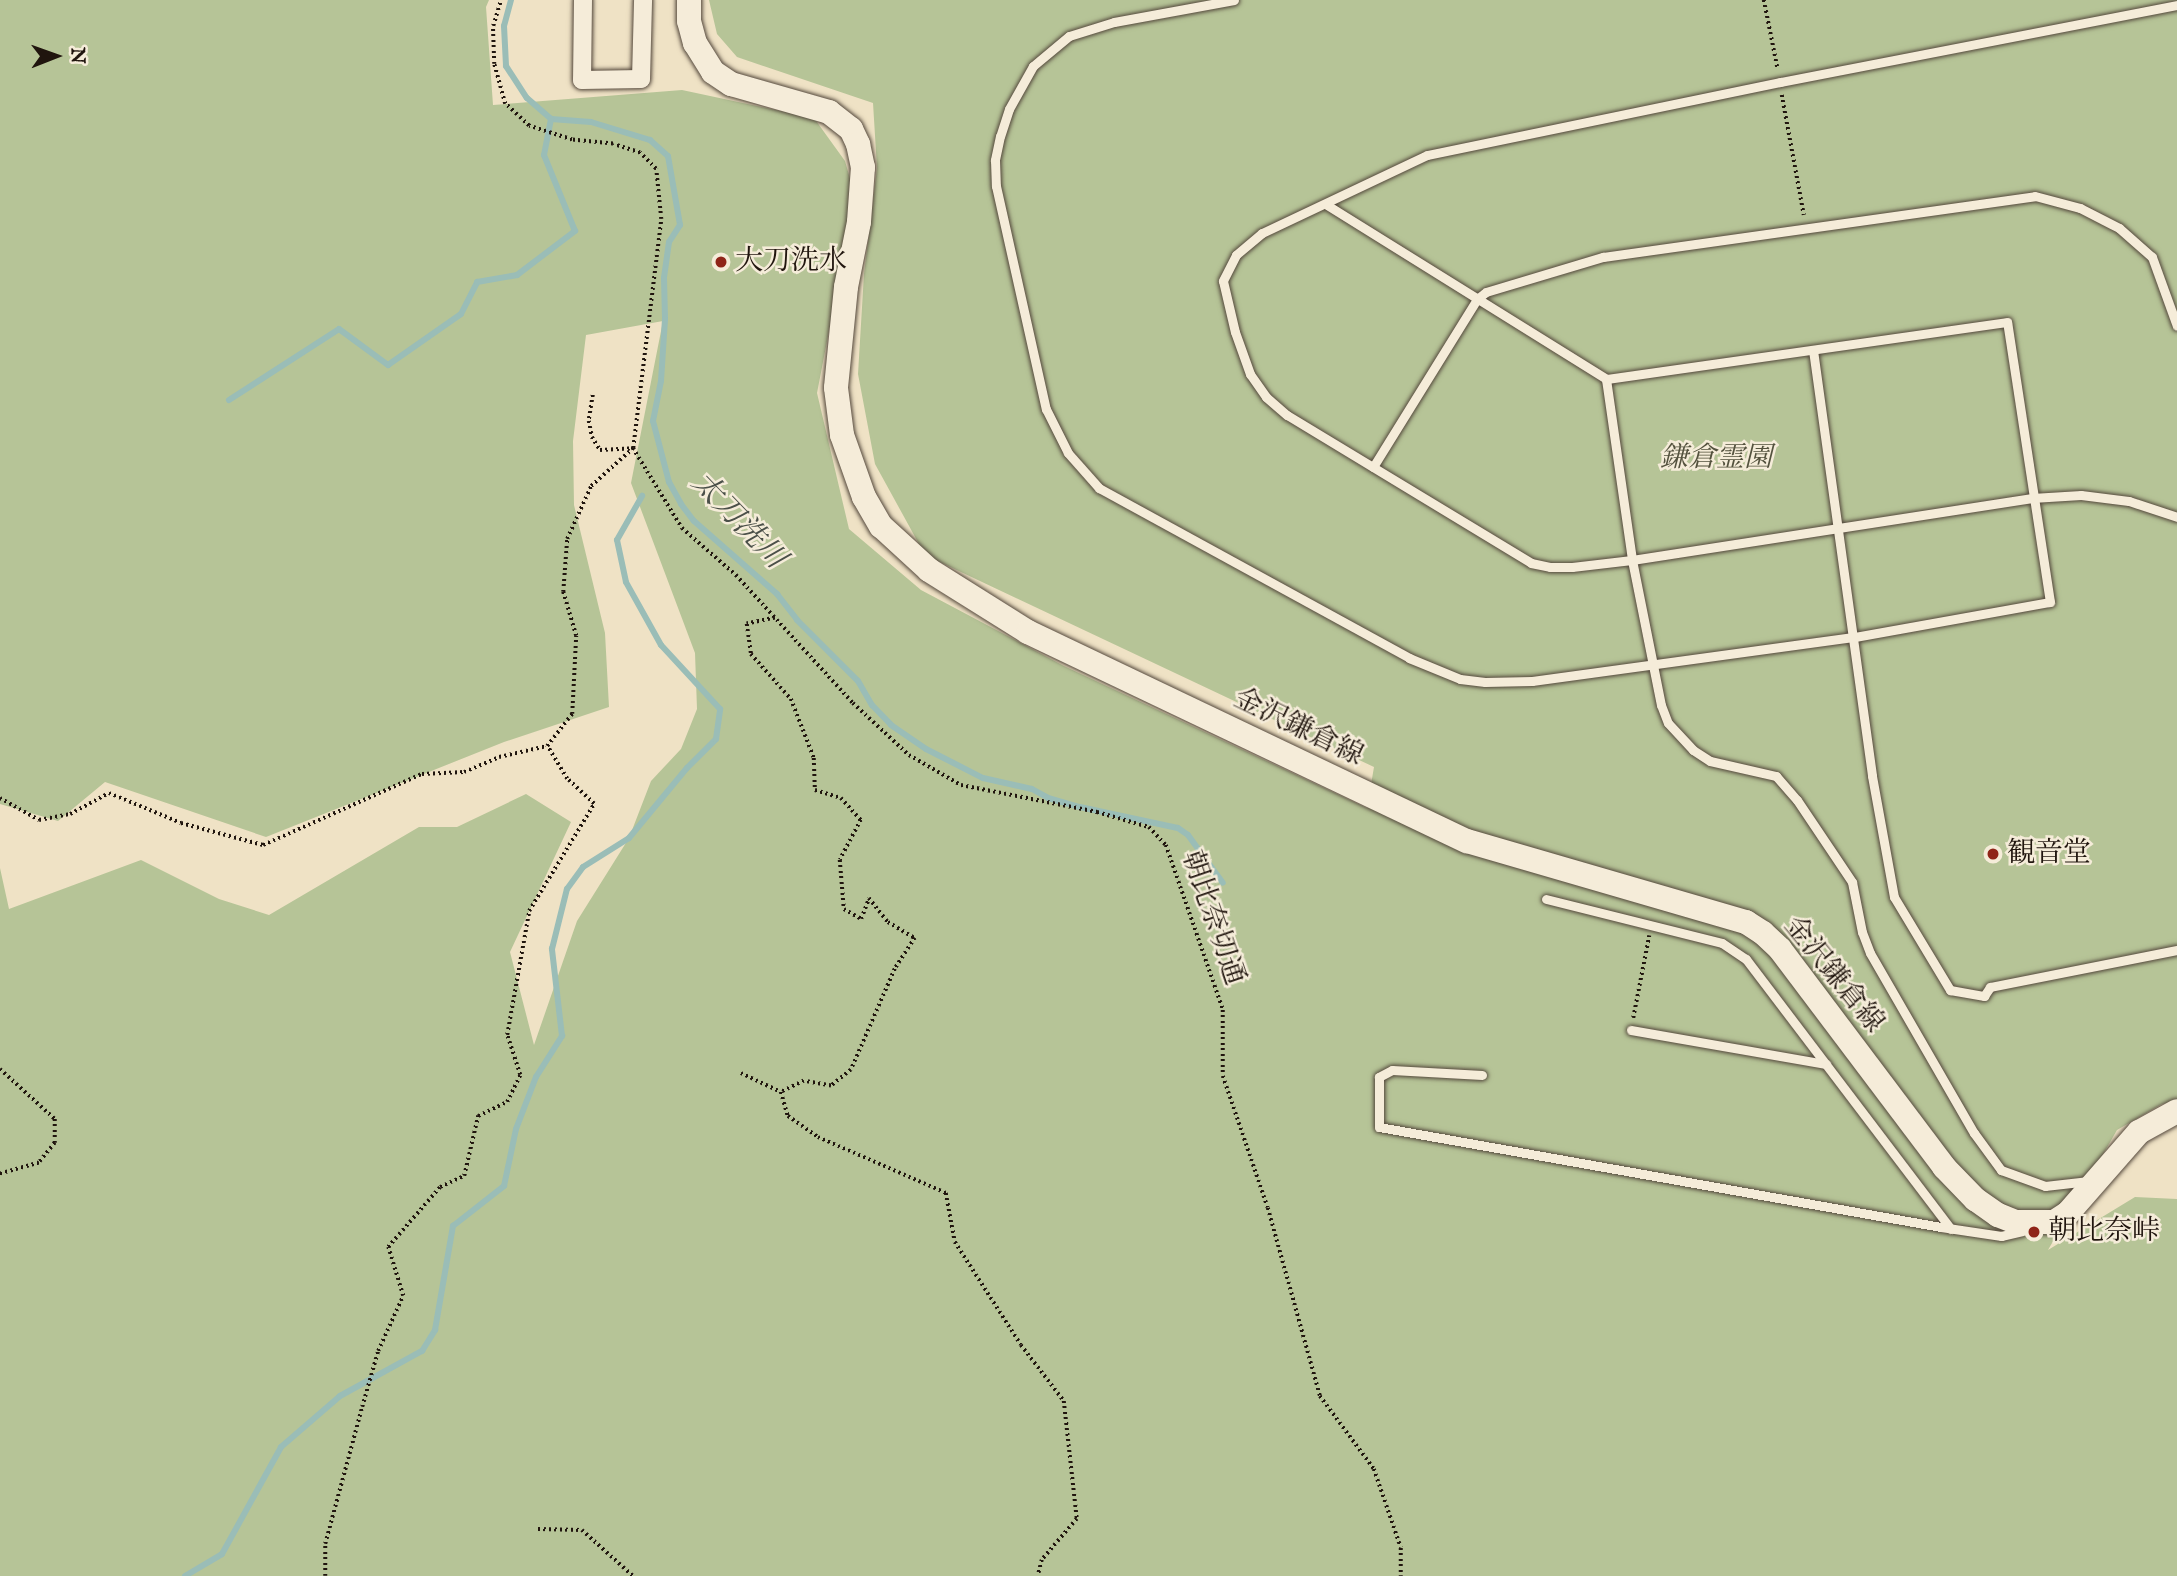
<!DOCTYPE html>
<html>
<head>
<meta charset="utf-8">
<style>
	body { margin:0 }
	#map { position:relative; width:2177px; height:1576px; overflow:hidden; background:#efe2c5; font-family:"IM FELL English","Noto Serif JP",serif }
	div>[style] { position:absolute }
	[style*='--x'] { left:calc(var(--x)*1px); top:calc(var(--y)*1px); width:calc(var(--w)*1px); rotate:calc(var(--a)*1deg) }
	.green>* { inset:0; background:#b6c497 }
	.stream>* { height:6px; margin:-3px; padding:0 3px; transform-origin:3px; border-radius:3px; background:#9abdb7 }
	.path>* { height:3.5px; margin-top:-1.75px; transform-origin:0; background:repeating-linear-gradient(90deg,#20150e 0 2px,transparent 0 5.5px) }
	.roads { filter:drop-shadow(0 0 2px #54483c) drop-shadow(0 0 2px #54483c) }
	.service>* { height:9px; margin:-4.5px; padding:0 4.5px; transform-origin:4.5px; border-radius:4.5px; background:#f5ecd9 }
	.minor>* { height:18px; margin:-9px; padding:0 9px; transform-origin:9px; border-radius:9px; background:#f5ecd9 }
	.secondary>* { height:24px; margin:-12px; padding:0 12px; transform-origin:12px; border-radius:12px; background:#f5ecd9 }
	.dots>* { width:19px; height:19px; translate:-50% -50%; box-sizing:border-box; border:4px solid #f5ecd9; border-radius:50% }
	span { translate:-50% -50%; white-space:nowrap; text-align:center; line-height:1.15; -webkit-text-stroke:5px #f5ecd9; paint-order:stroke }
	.poi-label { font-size:28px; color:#20150e }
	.left { translate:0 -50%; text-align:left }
	.park-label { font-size:28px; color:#54523e; font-style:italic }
	.street-label { font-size:28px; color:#20150e }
	.water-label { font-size:30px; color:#4b5049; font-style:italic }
	.north { position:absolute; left:21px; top:21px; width:70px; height:70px; -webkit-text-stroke:5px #f5ecd9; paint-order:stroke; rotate:89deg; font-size:19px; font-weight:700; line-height:28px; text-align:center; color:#20150e }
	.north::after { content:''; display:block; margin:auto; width:24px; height:32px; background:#20150e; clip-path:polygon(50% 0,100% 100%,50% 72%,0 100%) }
</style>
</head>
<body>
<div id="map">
	<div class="green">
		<div style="clip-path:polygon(0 0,489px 0,486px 7px,493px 105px,682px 90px,814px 118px,845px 161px,855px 196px,817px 393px,849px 529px,921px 590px,1064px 666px,1367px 808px,1374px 767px,925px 555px,875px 464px,858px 374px,864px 274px,877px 168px,873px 103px,737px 57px,717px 34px,709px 0,2177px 0,2177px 1101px,2162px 1104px,2117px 1130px,2048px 1250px,2135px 1197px,2177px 1199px,2177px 1576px,0 1576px,0 868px,9px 909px,141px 860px,219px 899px,269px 915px,419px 827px,457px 827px,526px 794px,571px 822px,510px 952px,534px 1045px,577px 921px,629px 838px,651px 781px,681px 749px,697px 709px,695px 653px,631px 483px,663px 321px,586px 335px,573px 441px,574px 505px,605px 633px,609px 707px,504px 742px,266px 837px,105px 782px,58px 821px,0 804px)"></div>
	</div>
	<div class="stream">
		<div style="--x:511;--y:0;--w:27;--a:105"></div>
		<div style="--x:504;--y:26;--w:40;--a:87.1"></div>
		<div style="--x:506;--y:66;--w:38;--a:57"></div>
		<div style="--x:527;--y:98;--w:32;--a:41"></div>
		<div style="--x:551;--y:119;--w:40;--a:4.3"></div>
		<div style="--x:591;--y:122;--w:62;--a:17"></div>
		<div style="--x:650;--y:140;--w:24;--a:42"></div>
		<div style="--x:668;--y:156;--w:70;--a:80.1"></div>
		<div style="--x:680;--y:225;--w:20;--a:123"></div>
		<div style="--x:669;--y:242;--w:36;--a:98"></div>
		<div style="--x:664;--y:278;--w:41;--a:88.6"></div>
		<div style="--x:665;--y:319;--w:62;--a:93.7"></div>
		<div style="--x:661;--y:381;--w:41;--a:101.3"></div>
		<div style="--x:653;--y:421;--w:63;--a:75.3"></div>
		<div style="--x:669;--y:482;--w:25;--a:61"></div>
		<div style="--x:681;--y:504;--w:21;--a:53"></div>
		<div style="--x:694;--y:521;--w:111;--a:41.3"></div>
		<div style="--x:777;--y:594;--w:33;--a:52"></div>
		<div style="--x:797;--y:620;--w:86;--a:45"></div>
		<div style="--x:858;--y:681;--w:28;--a:60"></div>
		<div style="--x:872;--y:705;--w:28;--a:46"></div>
		<div style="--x:891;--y:725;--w:42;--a:34.4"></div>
		<div style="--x:926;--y:749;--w:64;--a:27"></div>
		<div style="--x:983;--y:778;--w:50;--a:12.7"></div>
		<div style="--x:1032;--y:789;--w:18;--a:29"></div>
		<div style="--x:1048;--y:798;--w:33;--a:16"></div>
		<div style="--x:1080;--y:807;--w:100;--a:12.1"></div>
		<div style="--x:1178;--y:828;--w:12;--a:35"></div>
		<div style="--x:1188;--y:835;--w:59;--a:53.9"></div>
		<div style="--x:229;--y:400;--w:131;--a:-32.8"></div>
		<div style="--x:339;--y:329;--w:61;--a:36.3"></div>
		<div style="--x:388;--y:365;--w:89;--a:-34.9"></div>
		<div style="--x:461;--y:314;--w:36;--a:-63"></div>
		<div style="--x:477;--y:282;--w:41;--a:-9.9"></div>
		<div style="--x:517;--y:275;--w:73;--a:-37.2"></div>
		<div style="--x:575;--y:231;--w:82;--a:-112.2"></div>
		<div style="--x:544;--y:155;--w:37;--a:-79"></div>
		<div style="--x:185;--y:1576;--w:43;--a:-30.7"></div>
		<div style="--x:222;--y:1554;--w:122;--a:-61.1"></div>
		<div style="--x:281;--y:1447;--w:78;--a:-40.8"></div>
		<div style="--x:340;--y:1396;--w:94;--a:-28.8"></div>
		<div style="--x:422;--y:1351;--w:25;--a:-58"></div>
		<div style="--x:435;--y:1330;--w:106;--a:-80.2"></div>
		<div style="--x:453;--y:1226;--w:65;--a:-38.1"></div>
		<div style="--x:504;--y:1186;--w:58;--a:-78.1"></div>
		<div style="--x:516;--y:1129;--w:56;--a:-69"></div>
		<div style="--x:536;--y:1077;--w:49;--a:-57.6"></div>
		<div style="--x:562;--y:1036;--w:88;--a:-96.6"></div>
		<div style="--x:552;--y:949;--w:62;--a:-76"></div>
		<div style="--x:567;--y:889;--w:27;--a:-54"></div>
		<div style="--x:583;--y:867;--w:54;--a:-32.2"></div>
		<div style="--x:629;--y:838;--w:91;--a:-50.4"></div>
		<div style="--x:687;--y:768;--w:41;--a:-45"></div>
		<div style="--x:716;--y:739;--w:30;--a:-82"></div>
		<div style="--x:720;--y:709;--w:87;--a:-132.7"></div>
		<div style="--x:661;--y:645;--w:72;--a:-119.1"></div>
		<div style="--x:626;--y:582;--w:43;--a:-102.1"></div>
		<div style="--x:617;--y:540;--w:51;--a:-60.4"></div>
	</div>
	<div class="path">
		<div style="--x:1764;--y:0;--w:71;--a:78.7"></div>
		<div style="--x:1782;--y:95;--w:122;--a:79.6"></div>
		<div style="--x:593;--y:395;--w:26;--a:99"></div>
		<div style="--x:589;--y:421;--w:16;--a:79"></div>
		<div style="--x:592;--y:437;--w:15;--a:58"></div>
		<div style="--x:600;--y:450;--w:33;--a:-3"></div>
		<div style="--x:633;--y:448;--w:94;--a:58.5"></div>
		<div style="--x:682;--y:528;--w:72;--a:41"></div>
		<div style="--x:736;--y:575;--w:173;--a:47.6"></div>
		<div style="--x:853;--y:703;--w:76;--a:42.9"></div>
		<div style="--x:909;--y:755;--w:60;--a:30"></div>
		<div style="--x:961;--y:785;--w:139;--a:11.2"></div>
		<div style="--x:1097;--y:812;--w:54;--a:16.1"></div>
		<div style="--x:1149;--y:827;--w:25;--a:47"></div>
		<div style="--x:1166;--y:845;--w:175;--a:70.9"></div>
		<div style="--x:1223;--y:1010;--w:66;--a:90"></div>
		<div style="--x:1223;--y:1076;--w:139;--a:71.2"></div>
		<div style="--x:1268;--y:1208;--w:195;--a:74.5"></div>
		<div style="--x:1320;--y:1396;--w:91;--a:53.5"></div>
		<div style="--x:1374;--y:1469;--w:83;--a:71.1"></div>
		<div style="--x:1401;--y:1548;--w:28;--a:90"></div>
		<div style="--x:775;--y:618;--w:29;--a:168"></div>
		<div style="--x:747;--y:624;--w:30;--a:82"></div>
		<div style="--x:751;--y:654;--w:60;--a:48.4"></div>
		<div style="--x:791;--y:699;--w:63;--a:68.7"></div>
		<div style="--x:814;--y:758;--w:32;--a:88"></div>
		<div style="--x:815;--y:790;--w:27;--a:17"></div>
		<div style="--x:841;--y:798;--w:30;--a:48"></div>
		<div style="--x:861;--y:820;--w:45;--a:117.7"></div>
		<div style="--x:840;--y:860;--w:49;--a:85.3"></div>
		<div style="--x:844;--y:909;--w:20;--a:30"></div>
		<div style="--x:861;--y:919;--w:22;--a:-69"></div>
		<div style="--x:869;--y:898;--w:31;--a:52"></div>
		<div style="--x:888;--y:922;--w:31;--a:31"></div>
		<div style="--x:915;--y:938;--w:37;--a:123"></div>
		<div style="--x:895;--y:969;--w:110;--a:113.5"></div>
		<div style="--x:851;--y:1070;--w:26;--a:141"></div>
		<div style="--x:831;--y:1086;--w:27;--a:-170"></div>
		<div style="--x:804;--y:1081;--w:25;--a:154"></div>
		<div style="--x:781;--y:1092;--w:25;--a:74"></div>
		<div style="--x:788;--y:1116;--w:37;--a:35"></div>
		<div style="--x:818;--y:1137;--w:140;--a:23.6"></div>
		<div style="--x:946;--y:1193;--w:50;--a:79.6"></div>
		<div style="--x:955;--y:1242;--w:122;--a:57.3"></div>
		<div style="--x:1021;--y:1345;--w:71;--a:52.5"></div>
		<div style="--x:1064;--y:1401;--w:119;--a:83.7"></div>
		<div style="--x:1077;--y:1519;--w:54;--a:130.5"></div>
		<div style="--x:1042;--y:1560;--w:16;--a:104"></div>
		<div style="--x:0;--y:798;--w:45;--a:29.4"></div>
		<div style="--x:39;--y:820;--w:32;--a:-11"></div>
		<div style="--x:70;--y:814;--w:44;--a:-28.3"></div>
		<div style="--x:109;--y:793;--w:78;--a:22.6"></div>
		<div style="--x:181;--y:823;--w:85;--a:15"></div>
		<div style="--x:263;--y:845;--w:174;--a:-24.1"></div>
		<div style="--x:422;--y:774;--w:42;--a:-2.7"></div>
		<div style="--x:464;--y:772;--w:38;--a:-23"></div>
		<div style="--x:499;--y:757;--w:49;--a:-12.9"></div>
		<div style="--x:547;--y:746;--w:41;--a:-52"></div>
		<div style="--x:572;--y:714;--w:78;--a:-87.1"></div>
		<div style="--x:576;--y:636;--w:46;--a:-106.5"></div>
		<div style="--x:563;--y:592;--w:53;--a:-85.7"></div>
		<div style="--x:567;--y:539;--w:58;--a:-65.6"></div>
		<div style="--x:591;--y:486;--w:57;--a:-42.1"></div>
		<div style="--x:633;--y:448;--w:231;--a:-83"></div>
		<div style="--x:661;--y:219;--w:50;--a:-95.7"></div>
		<div style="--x:656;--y:169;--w:23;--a:-135"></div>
		<div style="--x:640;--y:153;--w:28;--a:-162"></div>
		<div style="--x:613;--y:144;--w:41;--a:-174.4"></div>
		<div style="--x:572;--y:140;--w:45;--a:-162"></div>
		<div style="--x:529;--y:126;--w:33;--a:-137"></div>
		<div style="--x:505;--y:104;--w:41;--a:-105.4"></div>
		<div style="--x:494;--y:64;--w:38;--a:-92"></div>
		<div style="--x:493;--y:26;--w:27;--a:-73"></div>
		<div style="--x:1633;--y:1018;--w:84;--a:-79"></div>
		<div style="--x:0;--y:1069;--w:74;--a:42.3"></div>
		<div style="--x:55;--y:1119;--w:24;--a:90"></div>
		<div style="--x:55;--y:1143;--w:26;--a:129"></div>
		<div style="--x:39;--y:1163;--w:41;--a:164.2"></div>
		<div style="--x:741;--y:1073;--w:44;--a:25.4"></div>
		<div style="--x:538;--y:1529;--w:44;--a:1.3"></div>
		<div style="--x:582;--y:1530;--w:69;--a:42"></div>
		<div style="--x:325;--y:1576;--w:32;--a:-90"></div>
		<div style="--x:325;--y:1544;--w:142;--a:-74.9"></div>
		<div style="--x:362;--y:1407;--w:58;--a:-74.1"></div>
		<div style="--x:378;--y:1351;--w:60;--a:-65.6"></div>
		<div style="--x:403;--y:1296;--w:51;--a:-107"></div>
		<div style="--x:388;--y:1247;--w:79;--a:-49.1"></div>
		<div style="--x:440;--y:1187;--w:26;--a:-25"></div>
		<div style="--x:464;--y:1176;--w:62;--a:-76.9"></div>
		<div style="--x:478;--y:1116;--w:32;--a:-26"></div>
		<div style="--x:507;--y:1102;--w:30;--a:-64"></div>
		<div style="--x:520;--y:1075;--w:42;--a:-108"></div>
		<div style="--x:507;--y:1035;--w:126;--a:-79.9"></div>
		<div style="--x:529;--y:911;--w:125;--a:-58.7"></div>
		<div style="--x:594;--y:804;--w:37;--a:-137"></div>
		<div style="--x:567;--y:779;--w:39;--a:-121"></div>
	</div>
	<div class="roads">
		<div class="service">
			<div style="--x:1234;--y:0;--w:122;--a:169.6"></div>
			<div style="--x:1114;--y:22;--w:47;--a:162.7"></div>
			<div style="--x:1069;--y:36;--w:47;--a:140.2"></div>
			<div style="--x:1033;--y:66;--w:49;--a:119.2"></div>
			<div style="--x:1009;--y:109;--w:28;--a:108"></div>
			<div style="--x:1000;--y:136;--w:25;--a:102"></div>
			<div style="--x:995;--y:160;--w:26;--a:88"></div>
			<div style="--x:996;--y:186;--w:229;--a:77.4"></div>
			<div style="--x:1046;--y:409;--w:49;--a:63.4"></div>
			<div style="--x:1068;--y:453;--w:47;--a:48.5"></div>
			<div style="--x:1099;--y:488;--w:354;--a:28.7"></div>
			<div style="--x:1409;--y:658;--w:55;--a:22.4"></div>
			<div style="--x:1460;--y:679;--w:25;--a:7"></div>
			<div style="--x:1485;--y:682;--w:47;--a:-1.2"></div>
			<div style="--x:1532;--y:681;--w:326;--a:-7.8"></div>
			<div style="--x:1855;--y:637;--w:198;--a:-10.2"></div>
			<div style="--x:2050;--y:602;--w:283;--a:-98.7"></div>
			<div style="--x:2007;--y:322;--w:405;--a:171.9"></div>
			<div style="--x:2177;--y:5;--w:404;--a:169"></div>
			<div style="--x:1780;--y:82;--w:360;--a:168.3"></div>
			<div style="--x:1427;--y:155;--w:183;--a:154.7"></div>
			<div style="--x:1262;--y:233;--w:34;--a:140"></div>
			<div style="--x:1236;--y:255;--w:29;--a:117"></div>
			<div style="--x:1223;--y:281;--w:52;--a:76.8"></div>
			<div style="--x:1235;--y:332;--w:45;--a:70.3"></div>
			<div style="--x:1250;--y:374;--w:28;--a:55"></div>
			<div style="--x:1266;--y:397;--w:28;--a:41"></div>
			<div style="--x:1287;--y:415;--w:285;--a:31.2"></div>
			<div style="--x:1531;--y:563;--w:19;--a:12"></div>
			<div style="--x:1550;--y:567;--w:22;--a:0"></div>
			<div style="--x:1572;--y:567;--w:60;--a:-6.7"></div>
			<div style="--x:1632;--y:560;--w:405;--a:-8.8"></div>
			<div style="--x:2032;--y:498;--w:49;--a:-3.5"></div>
			<div style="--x:2081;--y:495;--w:48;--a:7.1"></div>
			<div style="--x:2129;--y:501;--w:51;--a:18.4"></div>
			<div style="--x:1327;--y:205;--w:329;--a:31.9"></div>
			<div style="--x:1606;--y:379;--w:183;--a:81.8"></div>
			<div style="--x:1632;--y:560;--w:148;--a:78.7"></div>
			<div style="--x:1661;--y:705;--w:19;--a:69"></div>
			<div style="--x:1668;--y:723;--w:37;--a:47"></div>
			<div style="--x:1693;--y:750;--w:20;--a:33"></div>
			<div style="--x:1710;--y:761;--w:68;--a:12.8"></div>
			<div style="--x:1776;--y:776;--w:32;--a:49"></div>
			<div style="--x:1797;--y:800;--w:99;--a:56.1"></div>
			<div style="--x:1852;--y:882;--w:51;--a:78.7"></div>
			<div style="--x:1862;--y:932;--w:22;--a:69"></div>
			<div style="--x:1870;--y:953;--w:208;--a:60"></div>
			<div style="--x:1974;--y:1133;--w:46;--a:53.9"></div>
			<div style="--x:2001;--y:1170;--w:47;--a:20"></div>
			<div style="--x:2045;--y:1186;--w:44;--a:-6.5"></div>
			<div style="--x:1813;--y:350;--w:430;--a:82.1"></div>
			<div style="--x:1872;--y:776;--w:123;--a:79.7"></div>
			<div style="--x:1894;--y:897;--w:109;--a:58.9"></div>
			<div style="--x:1950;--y:990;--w:35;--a:10"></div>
			<div style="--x:1984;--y:996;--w:11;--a:-56"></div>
			<div style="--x:1990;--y:987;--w:191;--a:-11.2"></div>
			<div style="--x:1373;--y:467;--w:198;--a:-58.2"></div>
			<div style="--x:1477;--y:299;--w:11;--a:-38"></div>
			<div style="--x:1486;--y:292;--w:122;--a:-16.7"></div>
			<div style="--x:1603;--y:257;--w:436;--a:-8"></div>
			<div style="--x:2035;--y:196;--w:47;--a:14.9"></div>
			<div style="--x:2080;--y:208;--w:44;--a:27.1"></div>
			<div style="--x:2119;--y:228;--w:44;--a:41.3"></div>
			<div style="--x:2152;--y:257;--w:73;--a:70.1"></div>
			<div style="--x:1546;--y:899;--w:181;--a:14"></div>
			<div style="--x:1722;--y:943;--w:29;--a:34"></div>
			<div style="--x:1746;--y:959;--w:339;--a:52.8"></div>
			<div style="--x:1631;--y:1030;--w:198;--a:9.9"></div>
			<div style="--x:1482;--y:1075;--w:90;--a:-176.8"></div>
			<div style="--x:1392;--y:1070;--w:15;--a:152"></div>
			<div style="--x:1379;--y:1077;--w:50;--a:90"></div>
			<div style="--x:1379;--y:1127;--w:571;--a:10.09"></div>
			<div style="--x:1941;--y:1227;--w:61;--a:8.5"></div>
			<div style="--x:2001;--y:1236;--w:22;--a:-13"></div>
		</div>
		<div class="minor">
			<div style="--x:583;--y:0;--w:80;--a:90.7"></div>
			<div style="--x:582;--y:80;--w:59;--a:-1"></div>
			<div style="--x:641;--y:79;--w:79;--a:-88.5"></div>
		</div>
		<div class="secondary">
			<div style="--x:689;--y:0;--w:21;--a:90"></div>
			<div style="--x:689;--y:21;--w:23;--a:75"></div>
			<div style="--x:695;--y:43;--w:34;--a:58"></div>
			<div style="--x:713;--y:72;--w:22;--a:34"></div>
			<div style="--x:731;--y:84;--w:102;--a:15.9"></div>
			<div style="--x:829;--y:112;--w:28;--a:38"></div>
			<div style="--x:851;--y:129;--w:17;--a:65"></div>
			<div style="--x:858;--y:144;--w:24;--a:78"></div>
			<div style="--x:863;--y:167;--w:55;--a:94.2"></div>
			<div style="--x:859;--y:222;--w:66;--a:101.3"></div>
			<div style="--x:846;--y:287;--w:101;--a:95.7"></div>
			<div style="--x:836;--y:388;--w:47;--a:82.7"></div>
			<div style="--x:842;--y:435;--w:66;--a:70.5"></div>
			<div style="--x:864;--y:497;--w:34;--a:60"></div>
			<div style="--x:881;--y:526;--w:65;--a:42.5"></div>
			<div style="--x:929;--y:570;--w:117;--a:32.1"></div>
			<div style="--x:1028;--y:632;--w:486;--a:25.5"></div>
			<div style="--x:1467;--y:841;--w:291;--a:16.2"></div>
			<div style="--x:1746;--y:922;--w:20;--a:33"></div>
			<div style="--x:1763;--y:933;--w:23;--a:43"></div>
			<div style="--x:1780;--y:949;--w:273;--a:53"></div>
			<div style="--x:1944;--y:1167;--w:45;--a:45.9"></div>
			<div style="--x:1975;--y:1199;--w:28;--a:35"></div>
			<div style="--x:1998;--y:1215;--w:18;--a:22"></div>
			<div style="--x:2015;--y:1222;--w:39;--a:0"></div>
			<div style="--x:2054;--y:1222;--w:17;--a:-33"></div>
			<div style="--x:2068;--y:1213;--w:108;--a:-48.8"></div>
			<div style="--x:2139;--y:1132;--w:43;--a:-28.9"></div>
		</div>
	</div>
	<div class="dots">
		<div style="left:721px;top:262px;background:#8f2418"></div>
		<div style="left:1993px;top:854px;background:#8f2418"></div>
		<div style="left:2034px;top:1232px;background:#8f2418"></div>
	</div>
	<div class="poi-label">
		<span class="left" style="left:735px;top:262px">大刀洗水</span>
		<span class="left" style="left:2007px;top:854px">観音堂</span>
		<span class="left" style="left:2048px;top:1232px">朝比奈峠</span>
	</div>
	<div class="park-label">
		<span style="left:1716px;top:459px">鎌倉霊園</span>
	</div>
	<div class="street-label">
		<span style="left:1298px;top:728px;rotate:26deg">金沢鎌倉線</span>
		<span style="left:1212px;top:918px;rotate:71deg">朝比奈切通</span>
		<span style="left:1833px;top:975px;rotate:51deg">金沢鎌倉線</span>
	</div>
	<div class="water-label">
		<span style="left:738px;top:521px;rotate:46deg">太刀洗川</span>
	</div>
	<div class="north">N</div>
</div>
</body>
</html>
